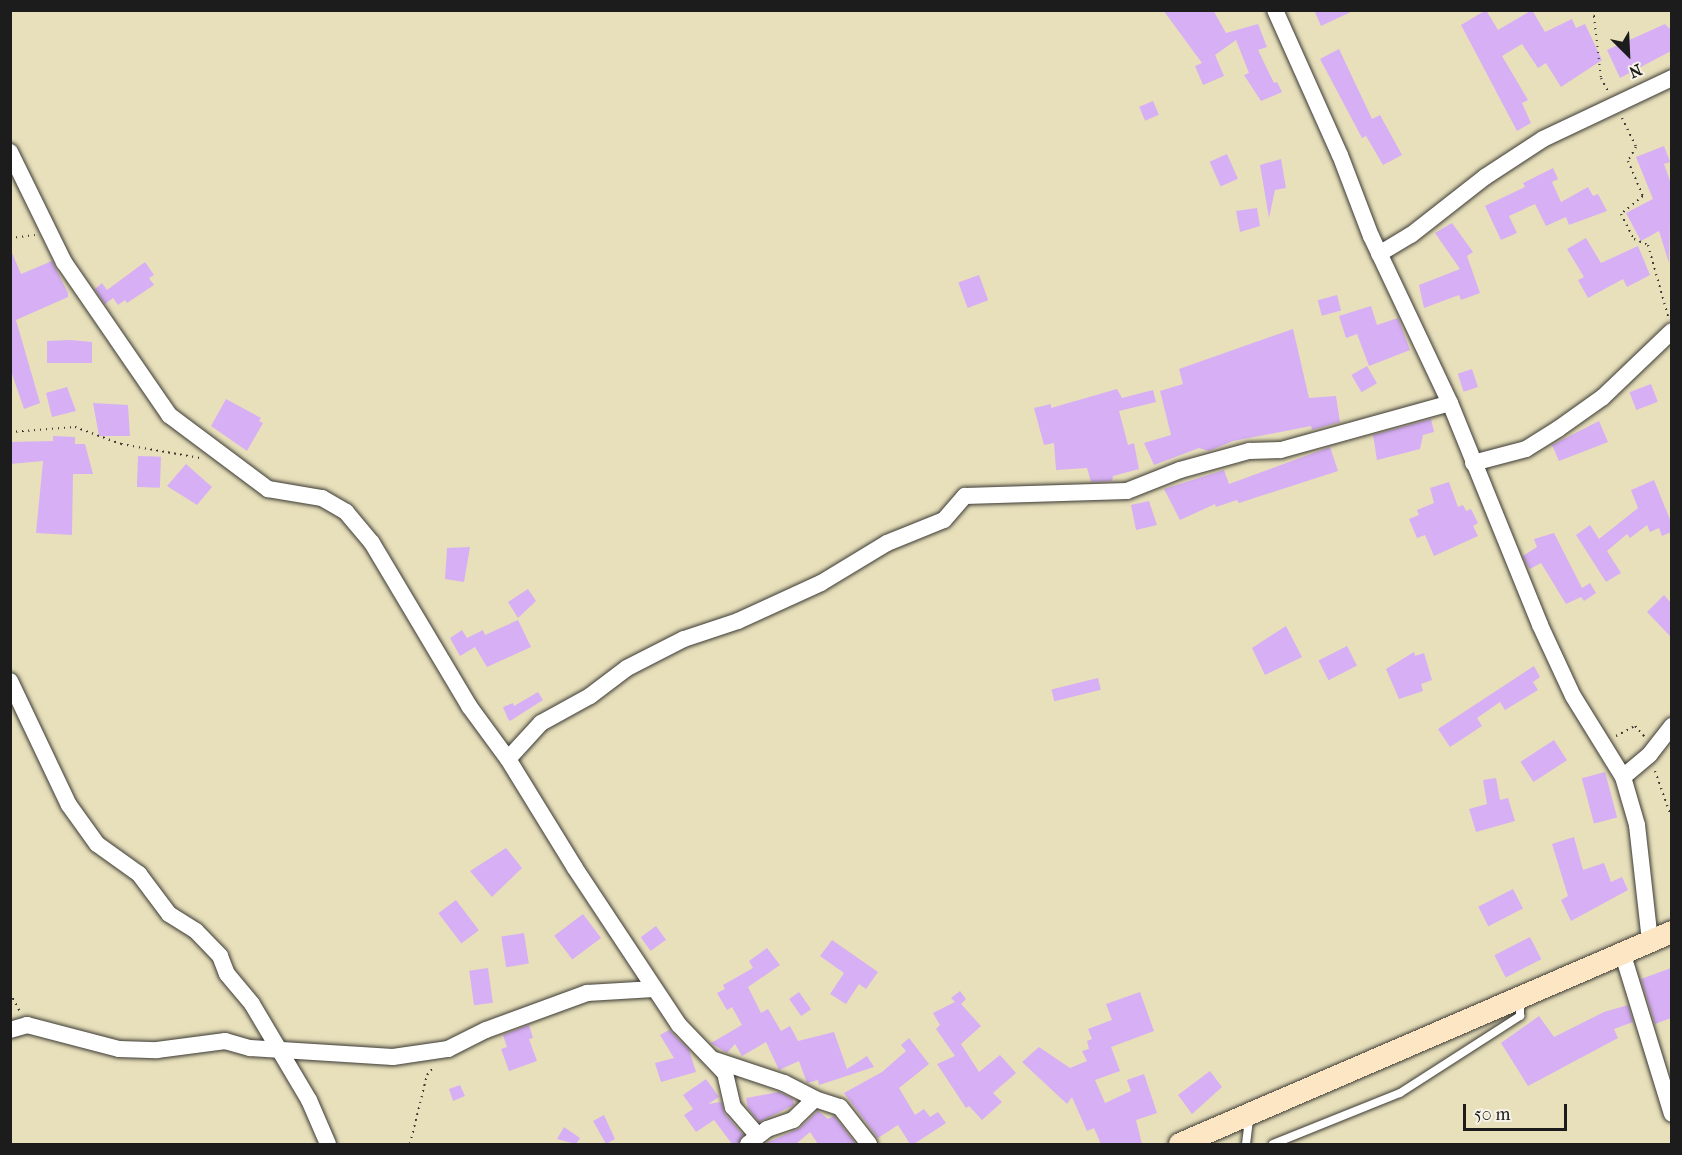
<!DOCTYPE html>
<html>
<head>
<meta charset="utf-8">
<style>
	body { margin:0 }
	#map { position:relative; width:1682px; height:1155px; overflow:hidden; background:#e8e0bb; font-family:"IM FELL French Canon",serif }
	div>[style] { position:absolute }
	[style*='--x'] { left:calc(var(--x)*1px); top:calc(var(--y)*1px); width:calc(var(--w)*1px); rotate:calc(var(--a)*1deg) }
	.building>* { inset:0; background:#d7aff4; transform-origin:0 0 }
	.path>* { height:2px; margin-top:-1px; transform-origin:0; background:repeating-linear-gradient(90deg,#3b3934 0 1.5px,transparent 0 6px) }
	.roads { filter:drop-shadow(0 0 2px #3b3934) drop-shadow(0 0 2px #3b3934) }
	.service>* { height:8px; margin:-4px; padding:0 4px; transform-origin:4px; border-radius:4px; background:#fff }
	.minor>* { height:16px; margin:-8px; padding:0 8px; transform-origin:8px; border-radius:8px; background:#fff }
	.secondary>* { height:22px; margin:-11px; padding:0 11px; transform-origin:11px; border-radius:11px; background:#fce6c4 }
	span { translate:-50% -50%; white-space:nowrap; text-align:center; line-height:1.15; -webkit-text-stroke:4.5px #f7f3e8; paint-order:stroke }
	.frame { position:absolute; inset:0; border:12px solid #1c1c1c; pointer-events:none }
	.north { position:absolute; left:1598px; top:24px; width:60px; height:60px; -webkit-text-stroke:4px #f7f3e8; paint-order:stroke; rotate:156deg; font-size:16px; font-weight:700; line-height:24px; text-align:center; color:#1c1c1c }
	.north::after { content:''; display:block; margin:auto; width:21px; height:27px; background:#1c1c1c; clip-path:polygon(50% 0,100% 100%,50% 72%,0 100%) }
	.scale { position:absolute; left:1463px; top:1104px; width:104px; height:27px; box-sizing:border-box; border:3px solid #1c1c1c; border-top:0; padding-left:8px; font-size:18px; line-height:21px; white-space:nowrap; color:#1c1c1c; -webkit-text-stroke:4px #f7f3e8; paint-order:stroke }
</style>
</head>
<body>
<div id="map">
	<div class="building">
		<div style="clip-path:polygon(1163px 10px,1213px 10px,1226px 33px,1258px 24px,1267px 47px,1258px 50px,1274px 83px,1277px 82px,1282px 92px,1261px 101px,1244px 75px,1249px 73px,1236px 40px,1215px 55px,1224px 76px,1203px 85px,1195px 66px,1202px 63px)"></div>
		<div style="clip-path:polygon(1314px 10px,1355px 10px,1321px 26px)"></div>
		<div style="clip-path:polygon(1486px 10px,1498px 30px,1532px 10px,1545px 32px,1572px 19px,1576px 28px,1585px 24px,1602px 60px,1561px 87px,1546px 63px,1538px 68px,1522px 44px,1502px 56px,1528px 100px,1522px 103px,1531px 123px,1517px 131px,1461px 25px)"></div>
		<div style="clip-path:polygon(1665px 24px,1671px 30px,1671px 51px,1620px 78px,1607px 50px)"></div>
		<div style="clip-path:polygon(1339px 49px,1372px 119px,1380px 115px,1402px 155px,1383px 165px,1366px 136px,1362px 138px,1320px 59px)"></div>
		<div style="left:1153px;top:101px;width:15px;height:15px;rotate:67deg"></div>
		<div style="clip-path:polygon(1664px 146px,1670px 162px,1664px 164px,1671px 184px,1669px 263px,1659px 231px,1641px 241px,1626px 213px,1653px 199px,1636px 157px)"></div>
		<div style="left:1227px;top:154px;width:27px;height:19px;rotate:66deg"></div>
		<div style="clip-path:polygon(1281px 159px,1286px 188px,1275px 190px,1269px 218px,1260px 165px)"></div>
		<div style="clip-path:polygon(1553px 168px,1558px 179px,1552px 182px,1561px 202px,1588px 187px,1593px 196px,1598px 194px,1607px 211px,1569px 225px,1566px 217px,1546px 226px,1535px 204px,1509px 216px,1517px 233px,1501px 240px,1485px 206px,1525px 187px,1523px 183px)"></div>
		<div style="clip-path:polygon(1257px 208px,1260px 226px,1240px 232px,1236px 211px)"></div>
		<div style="clip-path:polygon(1452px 223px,1473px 252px,1467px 256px,1480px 293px,1461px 300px,1459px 295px,1424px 308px,1419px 285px,1460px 269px,1435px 233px)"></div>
		<div style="clip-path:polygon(1586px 238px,1601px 263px,1638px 246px,1650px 275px,1627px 287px,1623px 279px,1588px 298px,1578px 280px,1584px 277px,1567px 249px)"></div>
		<div style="clip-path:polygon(10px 248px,21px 274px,52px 261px,68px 293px,68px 297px,16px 320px,40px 403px,24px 409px,10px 368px)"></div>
		<div style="clip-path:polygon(145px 262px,154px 275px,149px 278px,154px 285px,127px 303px,125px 300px,118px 305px,113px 298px,105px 304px,95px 289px,102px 283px,107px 290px)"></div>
		<div style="left:979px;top:275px;width:27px;height:22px;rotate:70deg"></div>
		<div style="left:1337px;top:295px;width:16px;height:20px;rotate:75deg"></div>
		<div style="clip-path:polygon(1371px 306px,1377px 325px,1398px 318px,1410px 350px,1369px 366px,1357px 334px,1346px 338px,1339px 316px)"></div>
		<div style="clip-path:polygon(1293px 329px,1309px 398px,1336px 396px,1340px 422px,1312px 430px,1311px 426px,1233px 441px,1209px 451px,1199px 448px,1154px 465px,1144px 443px,1171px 435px,1160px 391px,1183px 384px,1179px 369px)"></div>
		<div style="clip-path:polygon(70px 340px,92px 342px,92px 363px,47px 363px,47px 341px)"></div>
		<div style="left:1367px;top:366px;width:20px;height:18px;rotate:60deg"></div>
		<div style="left:1472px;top:369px;width:19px;height:15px;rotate:72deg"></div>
		<div style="left:1651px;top:384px;width:19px;height:23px;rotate:69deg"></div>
		<div style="clip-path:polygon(67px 387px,76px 411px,52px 417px,46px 393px)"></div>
		<div style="clip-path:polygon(1117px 389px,1122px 398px,1153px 390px,1156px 402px,1119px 411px,1128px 445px,1134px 443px,1139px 469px,1113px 476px,1112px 481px,1091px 482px,1087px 468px,1056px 470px,1054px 443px,1044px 445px,1034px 408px,1051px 404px,1051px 408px)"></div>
		<div style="clip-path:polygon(226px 399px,261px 418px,259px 421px,263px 423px,247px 451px,211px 426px)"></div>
		<div style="clip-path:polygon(93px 403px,128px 405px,130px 436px,99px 436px)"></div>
		<div style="clip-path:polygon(1431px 419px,1434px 432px,1423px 435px,1420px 449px,1377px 460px,1373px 435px)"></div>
		<div style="clip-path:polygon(1599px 421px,1608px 442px,1559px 461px,1552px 445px)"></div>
		<div style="clip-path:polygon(53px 436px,75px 437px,75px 444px,85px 444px,93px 474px,73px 474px,72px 535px,36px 533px,43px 461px,10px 464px,10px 442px,53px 441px)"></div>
		<div style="clip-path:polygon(1330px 447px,1338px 471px,1239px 503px,1237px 500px,1216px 507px,1215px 504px,1180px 520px,1164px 489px,1224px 470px,1229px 484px)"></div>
		<div style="left:138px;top:456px;width:23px;height:31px;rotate:2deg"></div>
		<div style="clip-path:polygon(186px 464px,212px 487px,197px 505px,167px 486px)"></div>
		<div style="clip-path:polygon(1654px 480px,1671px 522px,1671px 532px,1662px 536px,1659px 528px,1650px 532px,1647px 525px,1630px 538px,1627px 534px,1607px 551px,1621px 573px,1606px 582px,1576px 535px,1590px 525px,1599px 539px,1638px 508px,1631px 490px)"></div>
		<div style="clip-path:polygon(1449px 482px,1458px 507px,1463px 505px,1466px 511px,1471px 509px,1478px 523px,1473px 526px,1478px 536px,1434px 556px,1425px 535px,1417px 538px,1409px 519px,1419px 515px,1417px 510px,1434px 503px,1430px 488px)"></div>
		<div style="clip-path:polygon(1149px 501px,1157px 525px,1136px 530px,1131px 505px)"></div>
		<div style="clip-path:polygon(1554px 533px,1582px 588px,1590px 583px,1596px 593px,1584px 601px,1581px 597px,1566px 604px,1541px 563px,1530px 569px,1526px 563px,1523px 556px,1537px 547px,1534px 539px)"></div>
		<div style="clip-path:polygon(470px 547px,464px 582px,445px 579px,447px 548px)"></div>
		<div style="clip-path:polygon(528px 589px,536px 601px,518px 618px,508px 602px)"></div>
		<div style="clip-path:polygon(1664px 595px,1671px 603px,1671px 637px,1647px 612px)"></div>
		<div style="clip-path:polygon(518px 620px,531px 647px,487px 667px,475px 647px,460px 656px,450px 638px,462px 630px,467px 638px,483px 630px,485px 635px)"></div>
		<div style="clip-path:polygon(1286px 626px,1302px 657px,1265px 675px,1252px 648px)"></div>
		<div style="left:1347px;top:646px;width:22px;height:32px;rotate:63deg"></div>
		<div style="clip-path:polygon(1414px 652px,1415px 656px,1424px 653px,1432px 680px,1421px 684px,1423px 691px,1399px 699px,1386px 669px)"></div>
		<div style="clip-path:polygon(1534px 666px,1540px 677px,1533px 682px,1538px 690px,1505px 710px,1500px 702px,1477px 718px,1482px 726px,1450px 747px,1438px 729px)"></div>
		<div style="left:1098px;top:678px;width:12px;height:48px;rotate:76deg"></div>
		<div style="clip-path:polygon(538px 692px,543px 700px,510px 721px,508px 719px,503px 707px,513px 703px,514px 706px)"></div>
		<div style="left:1554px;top:740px;width:24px;height:40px;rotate:57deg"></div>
		<div style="left:1605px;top:772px;width:47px;height:24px;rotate:75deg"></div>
		<div style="clip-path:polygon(1496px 778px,1500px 800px,1508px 798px,1515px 821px,1476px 832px,1469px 809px,1487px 804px,1483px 780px)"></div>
		<div style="clip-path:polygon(1574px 837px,1583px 870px,1604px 863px,1611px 882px,1622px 877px,1628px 890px,1571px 921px,1561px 900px,1568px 896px,1552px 844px)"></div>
		<div style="clip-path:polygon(506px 848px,522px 868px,492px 897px,470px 871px)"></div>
		<div style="left:1513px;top:889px;width:22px;height:39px;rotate:63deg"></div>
		<div style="left:456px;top:900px;width:38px;height:22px;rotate:53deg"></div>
		<div style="left:583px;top:914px;width:30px;height:36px;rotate:53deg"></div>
		<div style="left:656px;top:926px;width:17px;height:19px;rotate:54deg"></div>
		<div style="left:524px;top:933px;width:31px;height:23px;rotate:81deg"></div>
		<div style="left:1530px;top:937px;width:25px;height:40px;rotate:63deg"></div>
		<div style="clip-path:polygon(832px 940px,878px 972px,866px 989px,859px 984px,846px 1004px,830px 994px,844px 973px,820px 956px)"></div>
		<div style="clip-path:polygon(767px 948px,780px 965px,748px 987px,761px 1013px,768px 1009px,781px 1031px,790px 1026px,798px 1041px,834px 1032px,847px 1069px,867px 1056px,874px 1067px,819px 1085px,818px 1080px,807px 1083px,799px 1061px,779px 1070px,766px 1042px,742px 1056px,735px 1044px,727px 1053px,711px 1043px,742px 1025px,732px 1007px,727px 1010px,717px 993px,725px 989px,723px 985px,753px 968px,749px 961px)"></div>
		<div style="left:488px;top:968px;width:35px;height:19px;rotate:82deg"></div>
		<div style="clip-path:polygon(1671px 968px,1671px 1018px,1655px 1024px,1641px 979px)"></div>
		<div style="clip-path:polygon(960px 991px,966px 999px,961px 1004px,981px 1026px,961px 1044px,979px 1072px,1000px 1055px,1016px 1073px,993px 1093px,1002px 1102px,982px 1120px,969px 1106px,966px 1108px,937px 1064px,955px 1056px,936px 1029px,940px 1025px,933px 1013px,955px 1002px,951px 998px)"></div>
		<div style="left:799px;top:992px;width:21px;height:12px;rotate:55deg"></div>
		<div style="clip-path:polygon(1140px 992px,1154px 1031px,1111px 1047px,1120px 1071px,1095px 1080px,1105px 1103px,1131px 1091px,1127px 1080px,1144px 1074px,1157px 1113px,1136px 1120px,1142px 1144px,1101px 1144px,1094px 1128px,1087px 1131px,1072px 1097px,1067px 1104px,1022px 1062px,1039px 1047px,1070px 1068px,1087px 1061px,1082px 1051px,1089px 1049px,1087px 1041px,1092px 1039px,1088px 1029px,1112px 1020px,1106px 1004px)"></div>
		<div style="clip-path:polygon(1628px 1005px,1633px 1022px,1614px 1029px,1618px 1038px,1528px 1086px,1501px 1043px,1539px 1016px,1554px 1037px,1604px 1012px)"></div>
		<div style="clip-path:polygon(529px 1025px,533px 1038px,529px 1039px,537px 1061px,509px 1071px,501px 1049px,507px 1047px,503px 1035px)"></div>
		<div style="clip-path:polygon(669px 1030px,689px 1050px,696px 1072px,661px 1082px,655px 1063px,674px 1058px,660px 1035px)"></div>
		<div style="clip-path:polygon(909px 1038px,929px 1064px,899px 1088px,915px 1115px,924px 1109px,930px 1117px,938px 1112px,946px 1123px,914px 1144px,910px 1144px,898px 1125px,878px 1138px,844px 1093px,882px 1072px,906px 1051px,901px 1045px)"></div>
		<div style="clip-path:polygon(1210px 1071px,1222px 1087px,1192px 1114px,1178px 1095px)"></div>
		<div style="clip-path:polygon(706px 1079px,719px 1097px,708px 1104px,721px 1102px,725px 1114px,743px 1135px,738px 1144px,732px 1144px,714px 1120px,696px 1132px,684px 1115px,693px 1109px,683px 1095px)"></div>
		<div style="clip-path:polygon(460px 1085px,465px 1096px,453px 1101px,449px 1089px)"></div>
		<div style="clip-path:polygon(779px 1092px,793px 1099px,794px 1105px,759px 1122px,748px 1108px,746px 1098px)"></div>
		<div style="clip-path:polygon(818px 1111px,828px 1119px,834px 1116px,855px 1143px,818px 1144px,810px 1132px,796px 1144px,764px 1144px,800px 1128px)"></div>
		<div style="clip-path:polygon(604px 1115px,615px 1139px,606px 1144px,593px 1121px)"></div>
		<div style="clip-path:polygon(564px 1127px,580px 1138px,576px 1144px,557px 1139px)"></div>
	</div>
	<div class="path">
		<div style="--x:1598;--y:10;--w:7;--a:124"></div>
		<div style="--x:1594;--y:16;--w:62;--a:83.6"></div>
		<div style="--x:1601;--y:78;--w:15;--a:62"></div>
		<div style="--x:1622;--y:118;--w:32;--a:64"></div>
		<div style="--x:1636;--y:147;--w:16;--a:120"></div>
		<div style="--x:1628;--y:161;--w:38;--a:67"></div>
		<div style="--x:1643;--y:196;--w:28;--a:141"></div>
		<div style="--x:1621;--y:214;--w:28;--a:63"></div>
		<div style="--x:1634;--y:239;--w:15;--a:23"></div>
		<div style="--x:1648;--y:245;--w:74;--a:74.3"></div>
		<div style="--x:10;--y:238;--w:25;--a:-7"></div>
		<div style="--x:10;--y:432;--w:65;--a:-4.4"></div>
		<div style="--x:75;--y:427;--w:49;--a:20.3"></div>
		<div style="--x:121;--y:444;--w:80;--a:10"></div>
		<div style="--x:1616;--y:736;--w:21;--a:-28"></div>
		<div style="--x:1635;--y:726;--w:15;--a:48"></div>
		<div style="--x:1655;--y:771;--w:51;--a:70.5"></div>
		<div style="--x:10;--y:993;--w:21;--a:62"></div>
		<div style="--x:410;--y:1144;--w:71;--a:-76.2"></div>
		<div style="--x:427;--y:1075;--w:9;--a:-49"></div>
	</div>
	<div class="roads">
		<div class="service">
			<div style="--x:1246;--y:1144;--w:26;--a:-83"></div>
			<div style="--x:1273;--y:1144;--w:137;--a:-21.9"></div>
			<div style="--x:1400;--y:1093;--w:143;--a:-32.7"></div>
			<div style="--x:1520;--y:1016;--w:18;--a:-90"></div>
		</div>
		<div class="minor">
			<div style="--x:1275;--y:10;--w:159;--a:65.9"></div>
			<div style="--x:1340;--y:155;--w:87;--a:69.1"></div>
			<div style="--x:1371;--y:236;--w:185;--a:64.7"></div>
			<div style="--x:1450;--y:403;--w:240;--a:67.9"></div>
			<div style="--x:1540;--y:625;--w:78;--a:65.1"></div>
			<div style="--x:1573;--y:696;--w:95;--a:58.3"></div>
			<div style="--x:1623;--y:777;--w:50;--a:73.7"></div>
			<div style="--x:1637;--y:825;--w:117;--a:83.6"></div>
			<div style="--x:10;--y:152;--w:123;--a:63.9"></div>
			<div style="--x:64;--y:262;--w:186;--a:55.5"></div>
			<div style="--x:169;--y:415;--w:124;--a:36.8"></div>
			<div style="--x:268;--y:489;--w:55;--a:9.5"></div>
			<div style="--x:322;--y:498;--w:28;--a:30"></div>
			<div style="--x:346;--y:512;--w:40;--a:50"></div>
			<div style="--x:372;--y:543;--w:190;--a:59.2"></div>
			<div style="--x:469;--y:706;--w:66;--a:53.7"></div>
			<div style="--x:508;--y:759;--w:128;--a:58.4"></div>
			<div style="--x:575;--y:868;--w:188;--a:56.5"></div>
			<div style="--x:679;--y:1025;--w:66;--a:46.2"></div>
			<div style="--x:725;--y:1073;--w:35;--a:77"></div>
			<div style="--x:733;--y:1107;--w:37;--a:49"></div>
			<div style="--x:1379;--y:254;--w:37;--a:-31"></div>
			<div style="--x:1411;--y:235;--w:94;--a:-38.1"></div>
			<div style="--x:1485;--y:177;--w:69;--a:-33.2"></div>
			<div style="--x:1543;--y:139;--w:143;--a:-25.3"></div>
			<div style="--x:1473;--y:463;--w:55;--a:-14.8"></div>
			<div style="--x:1526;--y:449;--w:38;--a:-32"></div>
			<div style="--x:1558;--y:429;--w:55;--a:-35.4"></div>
			<div style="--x:1603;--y:397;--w:95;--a:-43.7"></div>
			<div style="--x:10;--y:681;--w:137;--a:64.6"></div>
			<div style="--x:69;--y:805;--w:48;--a:54.3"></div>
			<div style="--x:97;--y:844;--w:52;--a:35.5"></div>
			<div style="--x:139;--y:874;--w:50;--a:53.1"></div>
			<div style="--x:169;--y:914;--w:32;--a:32"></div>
			<div style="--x:196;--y:931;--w:35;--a:46"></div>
			<div style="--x:220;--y:956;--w:19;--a:69"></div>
			<div style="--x:227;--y:974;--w:39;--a:50"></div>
			<div style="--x:252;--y:1004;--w:112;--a:59.3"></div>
			<div style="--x:309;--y:1100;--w:48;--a:66.6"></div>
			<div style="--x:508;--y:759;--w:49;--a:-47.5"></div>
			<div style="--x:541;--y:723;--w:56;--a:-28.9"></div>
			<div style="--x:590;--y:696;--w:46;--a:-37.1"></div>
			<div style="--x:627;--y:668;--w:64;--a:-27"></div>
			<div style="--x:684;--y:639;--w:57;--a:-18.4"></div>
			<div style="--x:738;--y:621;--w:91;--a:-24.6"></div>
			<div style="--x:821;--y:583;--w:77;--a:-31.2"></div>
			<div style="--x:887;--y:543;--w:61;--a:-22"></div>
			<div style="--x:944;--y:520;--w:32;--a:-49"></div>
			<div style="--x:965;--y:496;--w:162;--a:-1.8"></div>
			<div style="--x:1127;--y:491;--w:57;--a:-21.6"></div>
			<div style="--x:1180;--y:470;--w:72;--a:-15.4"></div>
			<div style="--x:1249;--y:451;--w:32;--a:-2"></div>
			<div style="--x:1281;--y:450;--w:175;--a:-15.5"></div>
			<div style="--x:1623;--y:777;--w:35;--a:-40"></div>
			<div style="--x:1650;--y:754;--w:36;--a:-52"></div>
			<div style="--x:1623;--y:955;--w:166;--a:72.9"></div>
			<div style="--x:10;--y:1030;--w:18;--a:-16"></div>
			<div style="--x:27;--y:1025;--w:95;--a:14.6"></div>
			<div style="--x:119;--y:1049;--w:38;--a:2"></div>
			<div style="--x:157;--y:1050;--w:69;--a:-7.5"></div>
			<div style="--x:225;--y:1041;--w:26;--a:16"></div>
			<div style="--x:250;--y:1048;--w:143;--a:3.6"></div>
			<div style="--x:393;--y:1057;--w:56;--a:-8.3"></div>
			<div style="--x:448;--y:1049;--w:42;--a:-26.6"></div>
			<div style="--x:486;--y:1030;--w:108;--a:-20.1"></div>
			<div style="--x:587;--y:993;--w:67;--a:-3.4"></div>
			<div style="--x:715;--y:1060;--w:73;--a:18.4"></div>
			<div style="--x:784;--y:1083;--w:35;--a:27"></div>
			<div style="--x:748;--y:1144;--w:24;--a:-38"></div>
			<div style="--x:767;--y:1129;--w:28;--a:-19"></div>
			<div style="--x:793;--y:1120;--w:30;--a:-44"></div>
			<div style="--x:815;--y:1099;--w:26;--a:18"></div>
			<div style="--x:840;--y:1107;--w:47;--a:51.9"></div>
		</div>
		<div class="secondary">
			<div style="--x:1180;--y:1144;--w:536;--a:-23.31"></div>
		</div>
	</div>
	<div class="frame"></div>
	<div class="north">N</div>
	<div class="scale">50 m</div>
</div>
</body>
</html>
